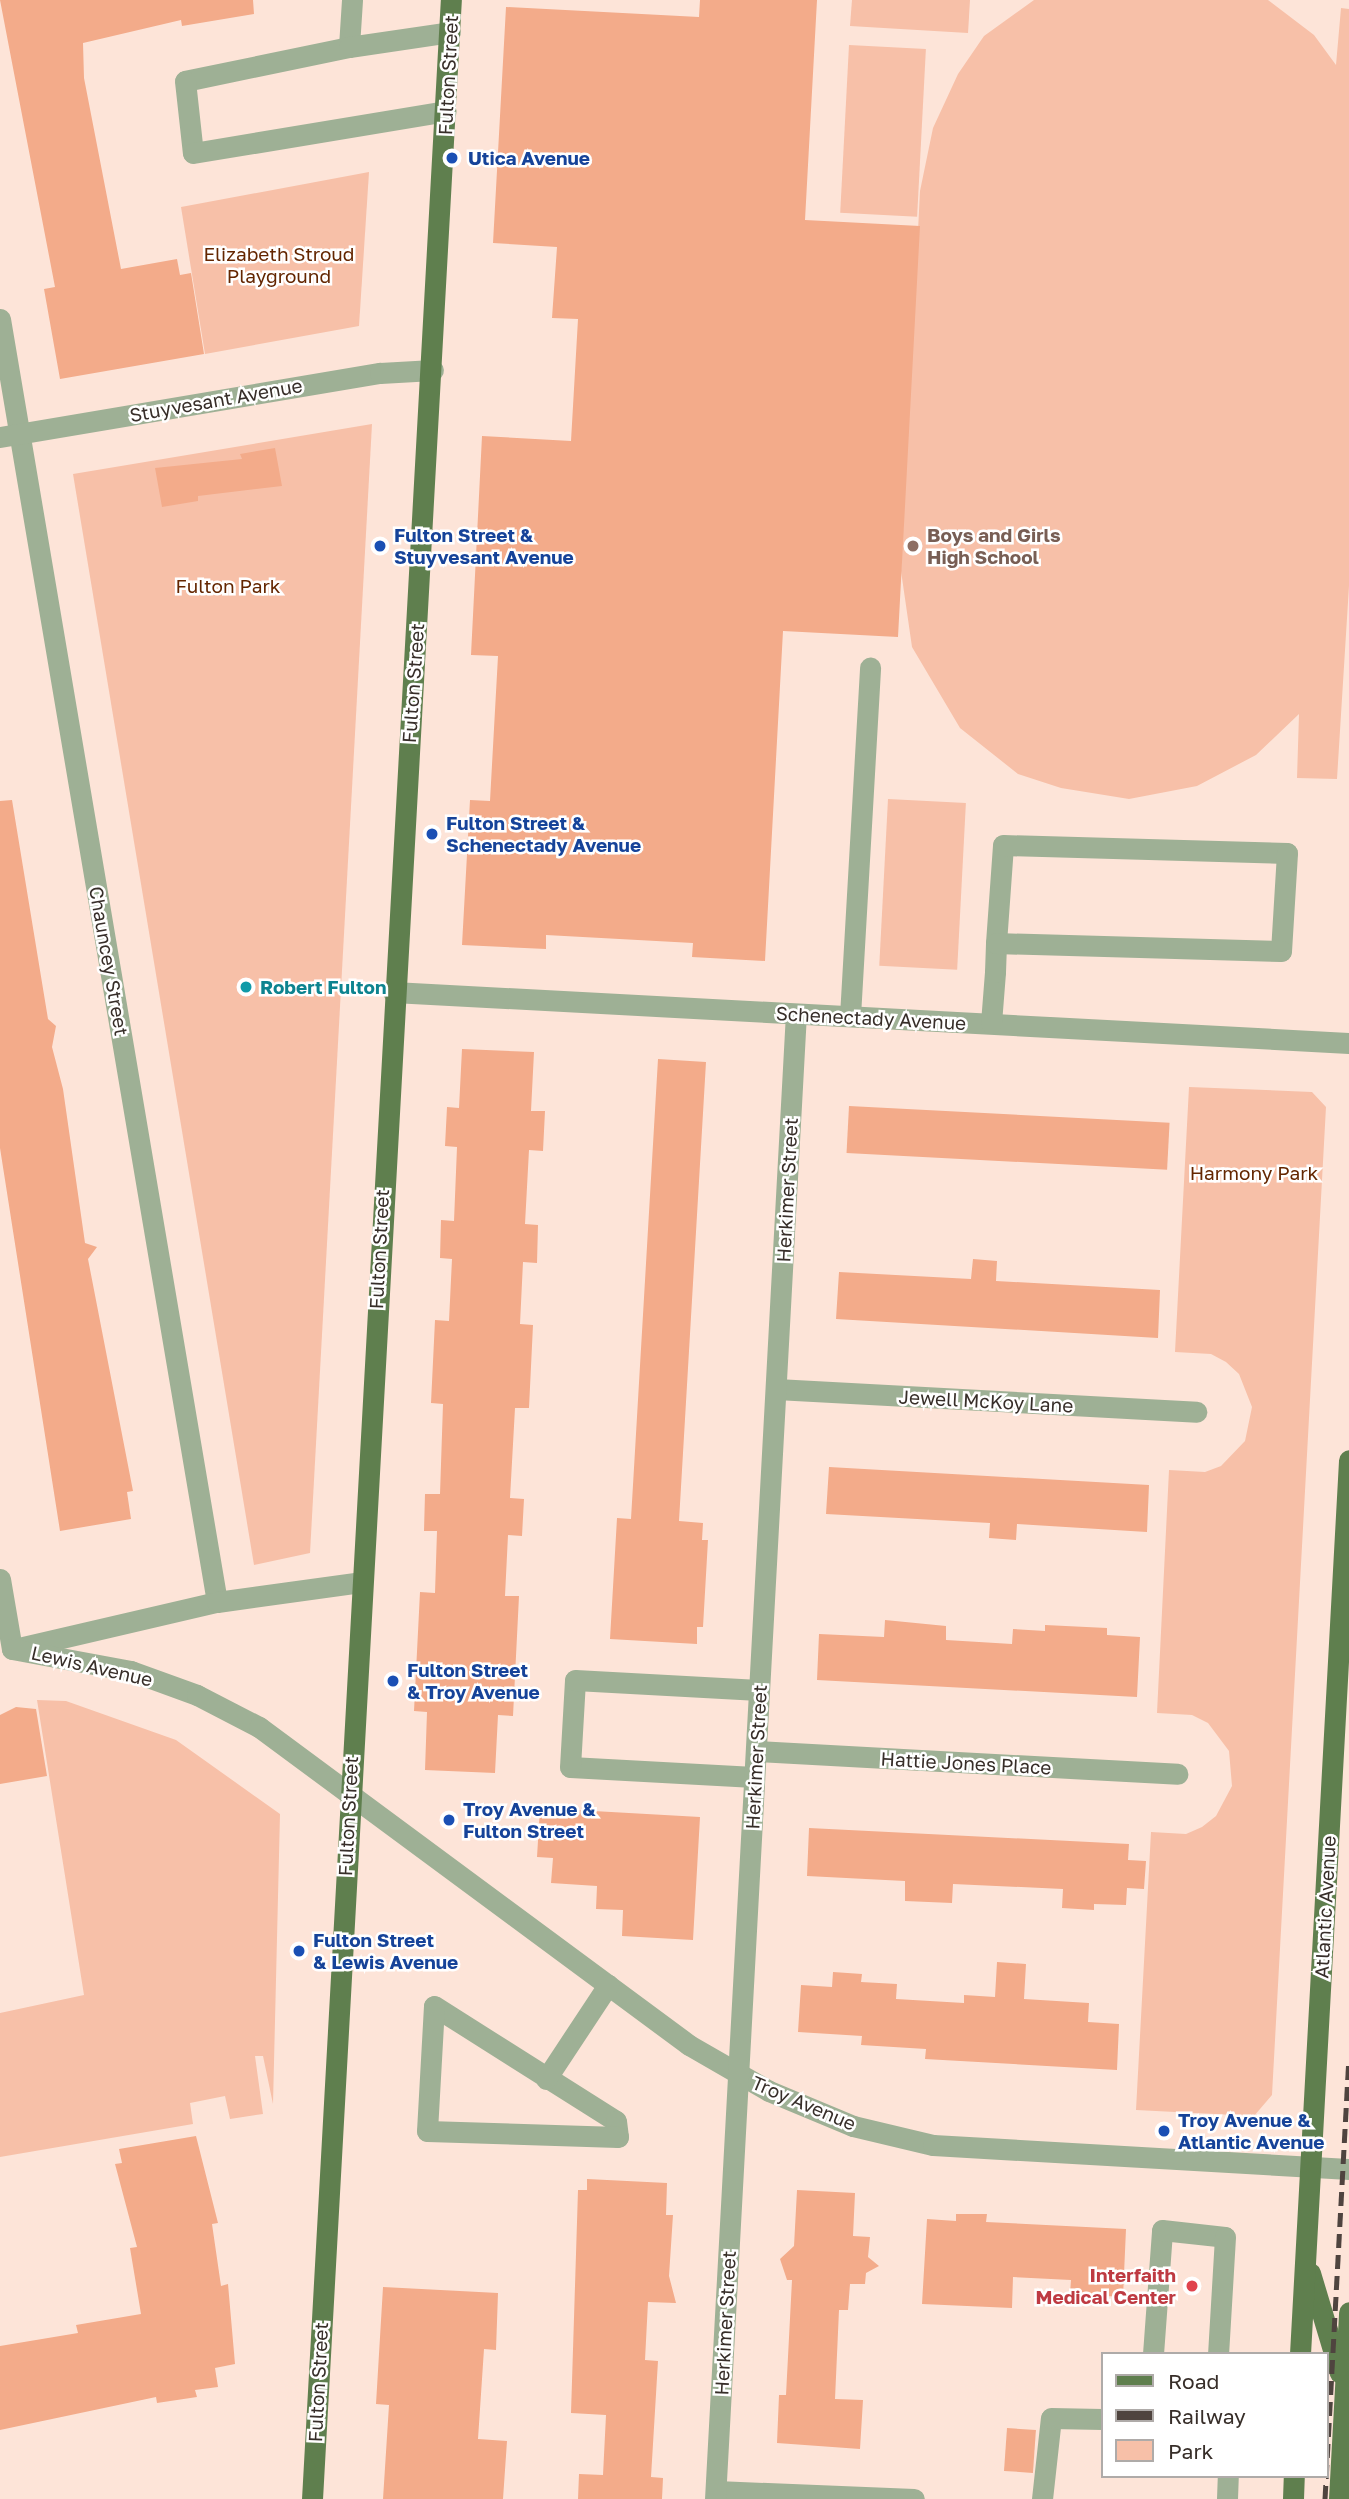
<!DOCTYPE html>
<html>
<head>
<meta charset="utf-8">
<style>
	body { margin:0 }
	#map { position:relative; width:1349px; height:2499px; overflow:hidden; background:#fde4d8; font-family:"Golos Text",sans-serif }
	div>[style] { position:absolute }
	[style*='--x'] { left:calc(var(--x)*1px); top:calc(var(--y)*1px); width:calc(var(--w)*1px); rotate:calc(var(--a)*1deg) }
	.green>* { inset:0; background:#f7c0a8; transform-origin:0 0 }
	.building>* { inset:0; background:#f3ab8a; transform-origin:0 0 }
	.minor>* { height:21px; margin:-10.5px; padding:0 10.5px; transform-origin:10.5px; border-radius:10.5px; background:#9eb095 }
	.major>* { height:21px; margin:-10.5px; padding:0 10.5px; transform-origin:10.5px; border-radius:10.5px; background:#5f7f4e }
	.rail>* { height:5px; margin-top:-2.5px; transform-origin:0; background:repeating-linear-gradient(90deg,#4f443f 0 14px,transparent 0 21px) }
	.dots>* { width:19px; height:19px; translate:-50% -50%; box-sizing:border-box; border:4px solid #fff; border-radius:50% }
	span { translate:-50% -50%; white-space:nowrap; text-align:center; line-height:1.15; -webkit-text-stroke:5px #fff; paint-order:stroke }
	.street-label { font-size:19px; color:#372e29 }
	.transit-label { font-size:19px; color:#164399; font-weight:700 }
	.left { translate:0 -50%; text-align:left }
	.park-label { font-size:19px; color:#642600 }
	.education-label { font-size:19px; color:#785e54; font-weight:700 }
	.culture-label { font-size:19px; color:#0d838f; font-weight:700 }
	.health-label { font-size:19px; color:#be3a42; font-weight:700 }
	.right { translate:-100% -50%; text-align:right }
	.legend { position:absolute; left:1101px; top:2352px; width:228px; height:126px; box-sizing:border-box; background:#fff; border:2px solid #afaba9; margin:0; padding:9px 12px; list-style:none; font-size:21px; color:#372e29 }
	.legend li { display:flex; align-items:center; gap:14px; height:35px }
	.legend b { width:35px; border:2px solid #afaba9 }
</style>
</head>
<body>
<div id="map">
	<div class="green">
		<div style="clip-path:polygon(852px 0,970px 0,968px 33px,850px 26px)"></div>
		<div style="clip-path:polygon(1034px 0,1268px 0,1314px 35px,1336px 65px,1341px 8px,1349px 9px,1349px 586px,1337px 779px,1297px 778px,1299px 714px,1256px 755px,1197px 786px,1129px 799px,1061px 788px,1018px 774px,960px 728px,912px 647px,901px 571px,920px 191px,933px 128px,958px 74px,984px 36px)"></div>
		<div style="left:849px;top:45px;width:77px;height:168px;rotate:3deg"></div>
		<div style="clip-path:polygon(369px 172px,359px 326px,205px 354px,181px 207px)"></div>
		<div style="clip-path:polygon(372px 424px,310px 1553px,254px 1565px,73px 474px)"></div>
		<div style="left:888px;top:799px;width:78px;height:167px;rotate:3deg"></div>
		<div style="clip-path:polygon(1189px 1087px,1312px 1092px,1326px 1107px,1272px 2095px,1254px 2116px,1136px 2110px,1151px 1832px,1186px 1834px,1202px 1827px,1216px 1816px,1232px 1786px,1229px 1751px,1208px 1723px,1192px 1715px,1157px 1713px,1169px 1470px,1205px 1472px,1221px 1466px,1245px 1441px,1252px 1407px,1239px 1374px,1226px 1362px,1211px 1354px,1175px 1352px)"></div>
		<div style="clip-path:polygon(37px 1700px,66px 1701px,176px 1740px,280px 1814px,273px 2104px,263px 2056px,255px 2056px,263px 2114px,230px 2119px,225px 2096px,190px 2103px,193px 2124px,0 2157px,0 2013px,84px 1995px)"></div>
	</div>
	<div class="building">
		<div style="clip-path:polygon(0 0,253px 0,254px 14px,182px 26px,181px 20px,83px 43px,84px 78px,121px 269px,177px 259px,180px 275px,191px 273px,204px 354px,60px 379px,44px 289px,55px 287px)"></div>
		<div style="clip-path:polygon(700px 0,817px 0,805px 220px,920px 226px,898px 637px,783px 631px,765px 961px,692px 957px,693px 943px,546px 935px,546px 949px,462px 945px,470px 800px,490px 801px,498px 656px,471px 655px,482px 436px,571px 441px,578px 319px,552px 318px,557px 247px,493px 243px,506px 7px,699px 17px)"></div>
		<div style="clip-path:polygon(275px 448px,282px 486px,198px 496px,198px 501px,162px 507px,155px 468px,242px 459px,240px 454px)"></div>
		<div style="clip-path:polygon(12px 800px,48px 1019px,56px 1026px,52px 1047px,63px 1089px,85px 1243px,97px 1247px,88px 1259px,133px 1491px,127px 1492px,131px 1519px,60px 1531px,0 1148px,0 801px)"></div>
		<div style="clip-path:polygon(462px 1049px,534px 1052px,531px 1111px,545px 1111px,543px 1151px,529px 1150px,525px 1224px,538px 1225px,537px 1263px,523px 1262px,520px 1324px,533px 1325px,529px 1408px,515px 1408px,510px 1498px,524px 1499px,522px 1536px,508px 1535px,505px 1596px,519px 1596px,513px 1716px,498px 1715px,495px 1773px,425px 1770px,427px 1712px,414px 1711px,420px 1592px,435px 1593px,437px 1531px,424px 1531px,425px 1494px,440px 1494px,443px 1404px,431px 1403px,435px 1320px,449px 1321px,452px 1259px,440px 1258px,441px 1220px,454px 1221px,457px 1147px,445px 1146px,447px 1107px,459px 1108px)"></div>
		<div style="clip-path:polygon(658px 1059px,706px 1062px,679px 1521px,703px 1523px,702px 1540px,708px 1540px,703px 1627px,697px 1627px,697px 1644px,610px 1639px,617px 1518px,631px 1519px)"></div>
		<div style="left:849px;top:1106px;width:321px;height:47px;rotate:3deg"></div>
		<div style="clip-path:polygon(973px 1259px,997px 1261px,996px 1281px,1160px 1290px,1158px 1338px,836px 1319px,839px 1272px,971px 1279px)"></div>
		<div style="clip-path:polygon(829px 1467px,1149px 1485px,1147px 1532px,1017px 1524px,1016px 1540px,989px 1538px,990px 1523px,826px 1514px)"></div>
		<div style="clip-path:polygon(885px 1620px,946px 1626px,946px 1640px,1012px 1644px,1013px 1629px,1045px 1631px,1045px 1625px,1107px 1628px,1107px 1635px,1140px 1637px,1137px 1697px,817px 1680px,819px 1634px,884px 1637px)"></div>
		<div style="clip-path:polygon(16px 1707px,36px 1709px,47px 1776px,0 1784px,0 1715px)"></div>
		<div style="clip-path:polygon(540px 1808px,700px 1817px,693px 1940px,622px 1936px,623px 1910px,596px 1909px,597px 1886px,551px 1883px,553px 1858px,537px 1857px)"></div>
		<div style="clip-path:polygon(809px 1828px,1129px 1844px,1128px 1860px,1146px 1861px,1144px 1889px,1127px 1888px,1126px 1905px,1094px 1904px,1094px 1910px,1062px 1908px,1063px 1889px,953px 1884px,952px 1903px,905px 1901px,905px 1881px,807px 1876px)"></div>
		<div style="clip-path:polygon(997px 1962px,1026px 1964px,1024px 1999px,1089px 2003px,1088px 2022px,1119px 2024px,1117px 2070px,925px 2059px,926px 2049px,861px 2045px,862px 2036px,798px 2032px,801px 1985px,832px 1987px,833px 1972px,862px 1974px,861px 1982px,897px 1984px,896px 1999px,964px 2003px,964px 1995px,995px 1997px)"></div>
		<div style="clip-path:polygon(196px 2136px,218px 2223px,212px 2224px,221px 2286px,228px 2284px,235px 2364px,215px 2368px,218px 2387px,195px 2390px,197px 2397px,157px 2403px,156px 2397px,0 2430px,0 2346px,78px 2333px,76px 2325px,141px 2314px,130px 2248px,137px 2247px,115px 2164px,122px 2163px,119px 2149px)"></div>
		<div style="clip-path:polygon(587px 2179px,667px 2183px,666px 2215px,673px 2215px,669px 2276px,676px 2303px,648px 2302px,645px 2360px,658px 2361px,651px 2477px,663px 2478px,662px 2499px,578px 2499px,579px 2474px,603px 2475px,606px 2415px,571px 2413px,578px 2190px,587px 2190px)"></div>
		<div style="clip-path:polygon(797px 2190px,855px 2193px,853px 2236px,870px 2237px,868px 2257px,879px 2266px,866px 2273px,865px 2284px,850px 2284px,848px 2310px,839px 2310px,835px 2399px,863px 2400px,860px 2449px,777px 2443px,779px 2395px,786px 2395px,792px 2280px,787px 2280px,780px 2259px,794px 2246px)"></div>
		<div style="clip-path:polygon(956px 2214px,987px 2214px,986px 2222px,1126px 2229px,1123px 2297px,1070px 2294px,1071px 2280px,1013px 2277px,1012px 2308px,922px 2304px,927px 2219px,956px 2221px)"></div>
		<div style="clip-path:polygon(383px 2287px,498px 2293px,496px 2350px,484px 2349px,478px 2439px,507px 2441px,503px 2499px,383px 2499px,389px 2405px,376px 2404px)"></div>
		<div style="left:1007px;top:2428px;width:29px;height:43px;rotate:4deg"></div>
	</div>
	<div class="minor">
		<div style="--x:352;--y:0;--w:47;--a:93.7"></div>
		<div style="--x:349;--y:47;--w:167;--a:168.3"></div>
		<div style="--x:185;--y:81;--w:72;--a:83.7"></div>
		<div style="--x:193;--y:153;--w:256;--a:-9.4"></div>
		<div style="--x:349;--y:47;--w:102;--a:-8.4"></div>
		<div style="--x:0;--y:319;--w:1301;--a:80.4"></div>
		<div style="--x:0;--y:437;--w:385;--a:-9.6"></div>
		<div style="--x:380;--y:373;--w:53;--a:-3.2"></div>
		<div style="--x:393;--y:992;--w:957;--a:3.05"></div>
		<div style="--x:850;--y:1016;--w:349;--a:-86.7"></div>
		<div style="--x:991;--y:1023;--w:51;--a:-85.5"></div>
		<div style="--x:995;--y:972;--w:29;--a:-88"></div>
		<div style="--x:996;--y:943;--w:98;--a:-85.9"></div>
		<div style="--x:1003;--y:845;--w:284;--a:1.6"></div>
		<div style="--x:1287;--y:853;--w:98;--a:93.5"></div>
		<div style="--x:1281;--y:951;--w:285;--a:-178.4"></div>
		<div style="--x:776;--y:1389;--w:421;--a:3.1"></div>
		<div style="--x:0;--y:1579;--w:71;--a:80.3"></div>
		<div style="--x:23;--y:1647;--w:199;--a:-13.1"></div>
		<div style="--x:217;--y:1602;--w:145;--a:-7.9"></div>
		<div style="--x:12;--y:1649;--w:121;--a:10.5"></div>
		<div style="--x:131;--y:1671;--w:70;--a:20"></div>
		<div style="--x:197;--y:1695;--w:70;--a:27.3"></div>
		<div style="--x:259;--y:1727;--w:535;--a:36.48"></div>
		<div style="--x:689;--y:2045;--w:92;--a:29.9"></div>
		<div style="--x:769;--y:2091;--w:91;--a:22.6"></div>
		<div style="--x:853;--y:2126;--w:82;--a:13.4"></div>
		<div style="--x:933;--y:2145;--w:417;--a:3.3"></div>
		<div style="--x:756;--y:1751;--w:422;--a:3.1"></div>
		<div style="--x:754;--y:1777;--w:184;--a:-176.9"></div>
		<div style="--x:570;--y:1767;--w:87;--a:-86.7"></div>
		<div style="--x:575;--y:1680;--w:184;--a:3.1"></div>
		<div style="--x:434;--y:2006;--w:215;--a:32.3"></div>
		<div style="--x:616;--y:2121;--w:16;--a:83"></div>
		<div style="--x:618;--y:2137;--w:191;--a:-178.2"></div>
		<div style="--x:427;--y:2131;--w:125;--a:-86.8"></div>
		<div style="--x:546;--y:2079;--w:113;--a:-56.6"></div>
		<div style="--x:1153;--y:2354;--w:124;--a:-85.8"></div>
		<div style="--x:1162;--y:2230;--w:63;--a:6.3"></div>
		<div style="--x:1225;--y:2237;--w:117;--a:93.4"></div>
		<div style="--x:716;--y:2491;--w:198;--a:2.3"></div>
		<div style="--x:715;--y:2499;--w:1487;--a:-86.88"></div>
		<div style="--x:1042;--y:2499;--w:81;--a:-83.7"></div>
		<div style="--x:1051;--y:2418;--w:51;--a:1.1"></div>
		<div style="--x:1227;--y:2499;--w:23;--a:-88"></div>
	</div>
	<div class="major">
		<div style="--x:1310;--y:2273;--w:104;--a:73.3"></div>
		<div style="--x:1300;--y:2354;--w:895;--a:-86.86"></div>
		<div style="--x:312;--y:2499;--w:2503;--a:-86.82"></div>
		<div style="--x:1293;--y:2499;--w:23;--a:-88"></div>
		<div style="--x:1339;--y:2499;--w:187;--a:-86.9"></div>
	</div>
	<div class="rail">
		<div style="--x:1325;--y:2499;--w:439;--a:-86.9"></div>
	</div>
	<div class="dots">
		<div style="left:452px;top:158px;background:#1a4fb4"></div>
		<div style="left:380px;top:546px;background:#1a4fb4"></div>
		<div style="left:913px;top:546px;background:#8d6e63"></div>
		<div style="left:432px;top:834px;background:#1a4fb4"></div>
		<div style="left:246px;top:987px;background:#0f9aa8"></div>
		<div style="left:393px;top:1681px;background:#1a4fb4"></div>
		<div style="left:449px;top:1820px;background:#1a4fb4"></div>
		<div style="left:299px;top:1951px;background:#1a4fb4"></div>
		<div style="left:1164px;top:2131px;background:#1a4fb4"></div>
		<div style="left:1192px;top:2286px;background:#e0444e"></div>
	</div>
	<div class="street-label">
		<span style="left:448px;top:75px;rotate:-87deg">Fulton Street</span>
		<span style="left:216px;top:400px;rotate:-10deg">Stuyvesant Avenue</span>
		<span style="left:413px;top:683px;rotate:-86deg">Fulton Street</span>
		<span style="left:109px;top:961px;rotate:80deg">Chauncey Street</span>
		<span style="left:871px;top:1018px;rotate:3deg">Schenectady Avenue</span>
		<span style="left:787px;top:1190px;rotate:-87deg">Herkimer Street</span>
		<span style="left:379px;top:1249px;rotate:-87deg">Fulton Street</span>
		<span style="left:986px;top:1401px;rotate:3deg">Jewell McKoy Lane</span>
		<span style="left:92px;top:1666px;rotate:13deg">Lewis Avenue</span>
		<span style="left:756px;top:1757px;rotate:-87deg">Herkimer Street</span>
		<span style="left:966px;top:1763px;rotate:3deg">Hattie Jones Place</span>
		<span style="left:348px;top:1816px;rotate:-87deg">Fulton Street</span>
		<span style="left:1325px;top:1907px;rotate:-87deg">Atlantic Avenue</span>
		<span style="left:804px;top:2103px;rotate:23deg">Troy Avenue</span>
		<span style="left:725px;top:2323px;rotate:-87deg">Herkimer Street</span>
		<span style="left:318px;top:2382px;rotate:-87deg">Fulton Street</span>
	</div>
	<div class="transit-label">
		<span class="left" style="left:468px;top:158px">Utica Avenue</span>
		<span class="left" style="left:394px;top:546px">Fulton Street &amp;<br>Stuyvesant Avenue</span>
		<span class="left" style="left:446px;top:834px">Fulton Street &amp;<br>Schenectady Avenue</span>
		<span class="left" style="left:407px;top:1681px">Fulton Street<br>&amp; Troy Avenue</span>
		<span class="left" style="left:463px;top:1820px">Troy Avenue &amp;<br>Fulton Street</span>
		<span class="left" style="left:313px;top:1951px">Fulton Street<br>&amp; Lewis Avenue</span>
		<span class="left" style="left:1178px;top:2131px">Troy Avenue &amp;<br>Atlantic Avenue</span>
	</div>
	<div class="park-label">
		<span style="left:279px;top:265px">Elizabeth Stroud<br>Playground</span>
		<span style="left:228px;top:586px">Fulton Park</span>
		<span style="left:1254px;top:1173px">Harmony Park</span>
	</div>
	<div class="education-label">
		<span class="left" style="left:927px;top:546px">Boys and Girls<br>High School</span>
	</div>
	<div class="culture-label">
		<span class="left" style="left:260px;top:987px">Robert Fulton</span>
	</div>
	<div class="health-label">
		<span class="right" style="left:1176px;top:2286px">Interfaith<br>Medical Center</span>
	</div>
	<ul class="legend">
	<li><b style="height:9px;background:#5f7f4e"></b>Road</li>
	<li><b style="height:9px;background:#4f443f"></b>Railway</li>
	<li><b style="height:19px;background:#f7c0a8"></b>Park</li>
	</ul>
</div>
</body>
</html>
